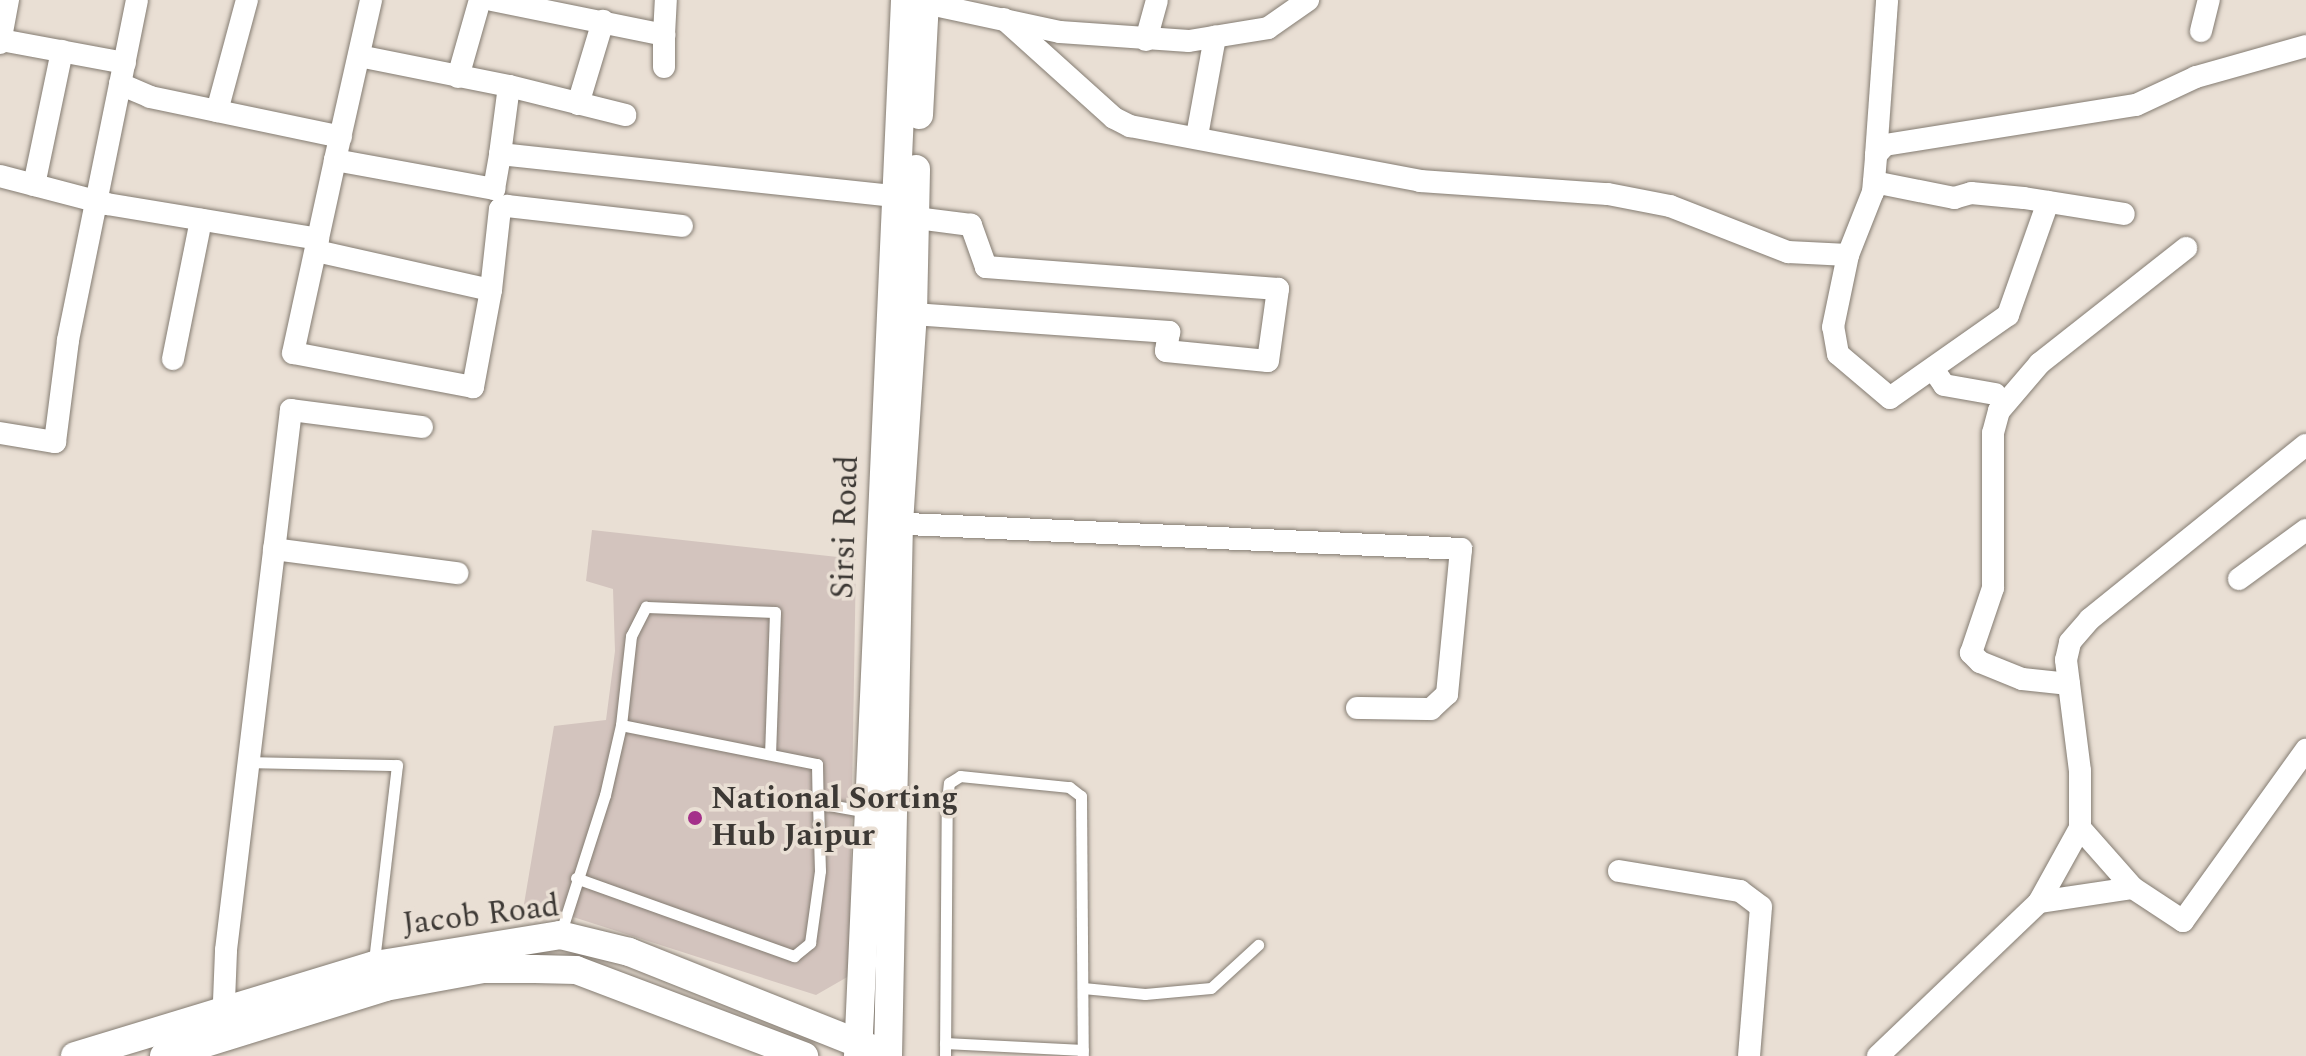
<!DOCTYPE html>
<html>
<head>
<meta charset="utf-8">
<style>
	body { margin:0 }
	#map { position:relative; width:2306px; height:1056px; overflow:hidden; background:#e9dfd4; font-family:Spectral,serif }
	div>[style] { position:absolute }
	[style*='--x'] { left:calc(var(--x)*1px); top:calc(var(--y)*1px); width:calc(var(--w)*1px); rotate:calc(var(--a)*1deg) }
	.building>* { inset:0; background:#d3c4be }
	.roads { filter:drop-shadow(0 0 2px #847c72) drop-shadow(0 0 2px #847c72) }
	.service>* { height:11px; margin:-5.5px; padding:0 5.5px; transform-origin:5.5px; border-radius:5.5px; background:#fff }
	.minor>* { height:22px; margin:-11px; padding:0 11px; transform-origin:11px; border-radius:11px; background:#fff }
	.tertiary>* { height:28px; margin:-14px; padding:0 14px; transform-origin:14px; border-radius:14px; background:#fff }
	.dots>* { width:22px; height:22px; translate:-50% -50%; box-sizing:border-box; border:4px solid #e9dfd4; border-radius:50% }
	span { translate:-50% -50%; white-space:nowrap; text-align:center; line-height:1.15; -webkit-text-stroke:7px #e9dfd4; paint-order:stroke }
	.street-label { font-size:32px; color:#3d3935 }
	.poi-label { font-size:32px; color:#3d3935; font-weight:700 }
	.left { translate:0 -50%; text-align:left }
</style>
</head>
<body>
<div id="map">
	<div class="building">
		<div style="clip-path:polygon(592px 530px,856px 559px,849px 976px,816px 995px,570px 916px,523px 910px,554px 726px,606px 720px,615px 651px,613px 589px,586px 581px)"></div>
	</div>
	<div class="roads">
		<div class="service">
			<div style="--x:621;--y:725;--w:90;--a:-83.6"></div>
			<div style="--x:631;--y:636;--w:33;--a:-63"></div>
			<div style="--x:646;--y:607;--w:129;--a:2.2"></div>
			<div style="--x:775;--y:612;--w:142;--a:92"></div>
			<div style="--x:249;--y:762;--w:148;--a:1.2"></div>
			<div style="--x:397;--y:765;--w:198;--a:96.7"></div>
			<div style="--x:576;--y:878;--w:232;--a:19.7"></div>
			<div style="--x:794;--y:956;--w:21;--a:-39"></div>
			<div style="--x:810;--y:943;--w:73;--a:-82.1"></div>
			<div style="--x:820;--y:871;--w:68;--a:-91.7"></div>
			<div style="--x:818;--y:803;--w:51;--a:10.2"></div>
			<div style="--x:560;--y:935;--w:147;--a:-72.2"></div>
			<div style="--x:605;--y:795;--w:72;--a:-77.1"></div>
			<div style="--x:621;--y:725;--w:200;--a:11.3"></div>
			<div style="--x:817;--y:764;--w:39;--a:89"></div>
			<div style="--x:1083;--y:988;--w:62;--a:5.5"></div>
			<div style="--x:1145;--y:994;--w:66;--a:-5.2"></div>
			<div style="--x:1211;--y:988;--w:64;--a:-42.5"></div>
			<div style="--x:945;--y:1043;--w:138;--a:2.9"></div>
			<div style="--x:945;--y:1056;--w:255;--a:-89.6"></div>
			<div style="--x:947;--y:801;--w:18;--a:-84"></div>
			<div style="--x:949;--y:783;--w:13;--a:-32"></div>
			<div style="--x:960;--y:776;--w:110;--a:5.8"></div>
			<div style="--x:1069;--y:787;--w:15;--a:37"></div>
			<div style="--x:1081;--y:796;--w:260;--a:89.6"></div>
		</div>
		<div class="minor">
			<div style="--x:137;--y:0;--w:86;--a:101.4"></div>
			<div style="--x:120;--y:84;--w:33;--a:23"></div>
			<div style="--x:150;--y:97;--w:195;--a:11.8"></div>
			<div style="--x:492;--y:0;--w:176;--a:11.5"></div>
			<div style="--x:664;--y:35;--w:35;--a:-87"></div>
			<div style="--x:925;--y:3;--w:138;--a:12.1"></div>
			<div style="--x:1060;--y:32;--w:129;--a:4"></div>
			<div style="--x:1189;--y:41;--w:80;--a:-9.3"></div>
			<div style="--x:1268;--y:28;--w:49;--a:-35"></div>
			<div style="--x:1004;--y:19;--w:148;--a:42"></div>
			<div style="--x:1114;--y:118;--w:18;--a:27"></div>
			<div style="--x:1130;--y:126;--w:295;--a:10.7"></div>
			<div style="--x:1420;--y:181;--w:188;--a:4"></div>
			<div style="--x:1608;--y:194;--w:63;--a:11"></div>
			<div style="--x:1670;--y:206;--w:127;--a:21.3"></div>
			<div style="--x:1788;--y:252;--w:60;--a:2.9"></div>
			<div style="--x:2201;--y:31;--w:32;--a:-76"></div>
			<div style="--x:664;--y:35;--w:32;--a:90"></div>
			<div style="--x:1;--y:40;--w:126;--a:10.5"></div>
			<div style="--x:1146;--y:40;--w:41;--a:-74.6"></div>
			<div style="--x:0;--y:43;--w:44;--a:-79.5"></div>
			<div style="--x:359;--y:56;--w:153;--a:11.3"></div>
			<div style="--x:509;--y:86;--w:69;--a:97.5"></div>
			<div style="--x:458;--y:77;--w:80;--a:-74.1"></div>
			<div style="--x:509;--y:86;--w:120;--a:14"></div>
			<div style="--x:578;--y:104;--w:87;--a:-73.2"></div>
			<div style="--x:217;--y:111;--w:115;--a:-74.9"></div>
			<div style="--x:1197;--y:136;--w:101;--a:-79.7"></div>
			<div style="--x:1876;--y:155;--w:155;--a:-85.9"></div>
			<div style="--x:335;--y:160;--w:162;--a:10.3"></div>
			<div style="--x:494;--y:189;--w:36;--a:-80"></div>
			<div style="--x:500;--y:154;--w:411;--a:6.1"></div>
			<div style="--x:0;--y:176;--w:111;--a:14.7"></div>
			<div style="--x:107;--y:204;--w:214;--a:9.4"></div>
			<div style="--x:1874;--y:182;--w:82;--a:11.3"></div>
			<div style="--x:1954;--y:198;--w:18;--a:-16"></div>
			<div style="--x:1971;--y:193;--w:53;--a:5.4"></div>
			<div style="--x:2024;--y:198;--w:101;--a:9.1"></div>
			<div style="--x:34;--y:185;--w:137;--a:-78.2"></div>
			<div style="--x:2048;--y:202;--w:120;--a:109.5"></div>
			<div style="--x:2008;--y:315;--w:144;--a:144.9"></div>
			<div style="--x:1890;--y:398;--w:68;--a:-139.8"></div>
			<div style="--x:1838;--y:354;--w:27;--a:-100"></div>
			<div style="--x:1833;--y:327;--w:74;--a:-78.2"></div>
			<div style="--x:1848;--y:255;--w:68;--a:-68.4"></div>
			<div style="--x:1873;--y:192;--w:37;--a:-85"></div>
			<div style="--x:1876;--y:155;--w:13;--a:-48"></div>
			<div style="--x:1885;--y:145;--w:254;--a:-9.1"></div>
			<div style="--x:2136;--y:105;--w:66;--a:-25"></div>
			<div style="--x:2196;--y:77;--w:114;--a:-15.7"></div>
			<div style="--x:316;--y:251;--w:179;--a:12.6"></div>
			<div style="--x:491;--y:290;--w:99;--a:100.5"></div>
			<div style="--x:473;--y:387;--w:183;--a:-169.3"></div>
			<div style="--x:293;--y:353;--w:198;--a:-77.7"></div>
			<div style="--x:335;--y:160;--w:164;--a:-77.3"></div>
			<div style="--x:491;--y:290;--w:81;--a:-83.7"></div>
			<div style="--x:500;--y:209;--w:8;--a:-23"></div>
			<div style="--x:507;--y:206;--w:176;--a:6.5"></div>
			<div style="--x:913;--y:314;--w:257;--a:4"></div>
			<div style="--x:1169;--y:332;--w:19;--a:99"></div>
			<div style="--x:1166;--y:351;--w:102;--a:5.6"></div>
			<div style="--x:1268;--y:361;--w:73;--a:-82.1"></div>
			<div style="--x:1278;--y:289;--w:293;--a:-175.7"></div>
			<div style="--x:986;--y:267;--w:45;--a:-109.7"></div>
			<div style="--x:971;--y:225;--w:54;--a:-172.6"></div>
			<div style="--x:173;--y:359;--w:142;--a:-78.6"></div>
			<div style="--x:1933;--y:369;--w:19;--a:55"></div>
			<div style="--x:1944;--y:385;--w:52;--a:10"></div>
			<div style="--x:0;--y:433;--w:56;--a:9.3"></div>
			<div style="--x:55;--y:442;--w:103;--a:-82.7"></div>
			<div style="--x:68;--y:340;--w:261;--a:-78.5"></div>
			<div style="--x:885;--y:523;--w:577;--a:2.58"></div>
			<div style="--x:1461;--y:549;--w:146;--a:95.5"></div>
			<div style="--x:1447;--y:694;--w:22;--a:137"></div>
			<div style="--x:1431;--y:709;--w:74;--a:-179.2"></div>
			<div style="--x:274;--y:549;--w:185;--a:7.5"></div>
			<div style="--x:2239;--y:579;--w:83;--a:-36.2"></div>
			<div style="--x:2069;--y:684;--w:47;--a:-173.9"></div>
			<div style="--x:2022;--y:679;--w:45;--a:-158"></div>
			<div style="--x:1980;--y:662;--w:13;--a:-135"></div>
			<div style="--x:1971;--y:653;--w:69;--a:-71.3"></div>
			<div style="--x:1993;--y:588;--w:155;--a:-90"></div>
			<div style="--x:1993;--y:433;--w:23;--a:-75"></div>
			<div style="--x:1999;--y:411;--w:63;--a:-49.5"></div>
			<div style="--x:2040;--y:363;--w:186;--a:-38.2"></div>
			<div style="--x:2080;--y:828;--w:80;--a:48.5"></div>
			<div style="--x:2133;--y:888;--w:60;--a:33.4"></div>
			<div style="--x:2183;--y:921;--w:211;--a:-54.3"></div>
			<div style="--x:1619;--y:871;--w:123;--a:9.4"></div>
			<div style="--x:1740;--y:891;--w:26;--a:37"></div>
			<div style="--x:1761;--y:907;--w:149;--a:94.6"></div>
			<div style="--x:2039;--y:902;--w:95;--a:-8.5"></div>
			<div style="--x:223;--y:1026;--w:76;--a:-87.7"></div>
			<div style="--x:226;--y:950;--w:544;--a:-83.14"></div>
			<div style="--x:291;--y:410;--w:132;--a:7.4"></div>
			<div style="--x:1878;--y:1056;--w:223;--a:-43.7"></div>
			<div style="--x:2039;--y:902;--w:85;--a:-61"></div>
			<div style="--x:2080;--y:828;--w:57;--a:-90"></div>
			<div style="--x:2080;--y:771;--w:112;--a:-97.2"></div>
			<div style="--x:2066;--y:660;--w:18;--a:-77"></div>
			<div style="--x:2070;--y:642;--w:30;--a:-49"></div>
			<div style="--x:2090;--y:619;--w:277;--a:-38.9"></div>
		</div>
		<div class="tertiary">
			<div style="--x:919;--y:115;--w:115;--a:-87"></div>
			<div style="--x:75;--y:1056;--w:313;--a:-16.9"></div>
			<div style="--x:375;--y:965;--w:187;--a:-9.2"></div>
			<div style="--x:560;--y:935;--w:71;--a:13.8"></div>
			<div style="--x:629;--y:952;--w:263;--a:21.7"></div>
			<div style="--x:164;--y:1056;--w:232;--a:-17.3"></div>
			<div style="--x:385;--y:987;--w:100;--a:-10.4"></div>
			<div style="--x:483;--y:969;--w:52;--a:0"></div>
			<div style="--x:535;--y:969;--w:41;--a:1.4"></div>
			<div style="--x:576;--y:970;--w:244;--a:20.7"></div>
			<div style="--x:858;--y:1056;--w:1057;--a:-87.45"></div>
			<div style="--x:888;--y:1056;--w:533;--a:-88.82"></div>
			<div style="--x:899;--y:523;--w:209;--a:-86.2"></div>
			<div style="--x:913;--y:314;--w:145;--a:-88.8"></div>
		</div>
	</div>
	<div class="dots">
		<div style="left:695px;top:818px;background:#a4308a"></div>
	</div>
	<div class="street-label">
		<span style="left:846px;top:527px;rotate:-88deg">Sirsi Road</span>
		<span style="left:481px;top:916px;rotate:-7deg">Jacob Road</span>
	</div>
	<div class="poi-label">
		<span class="left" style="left:711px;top:818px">National Sorting<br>Hub Jaipur</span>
	</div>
</div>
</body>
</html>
